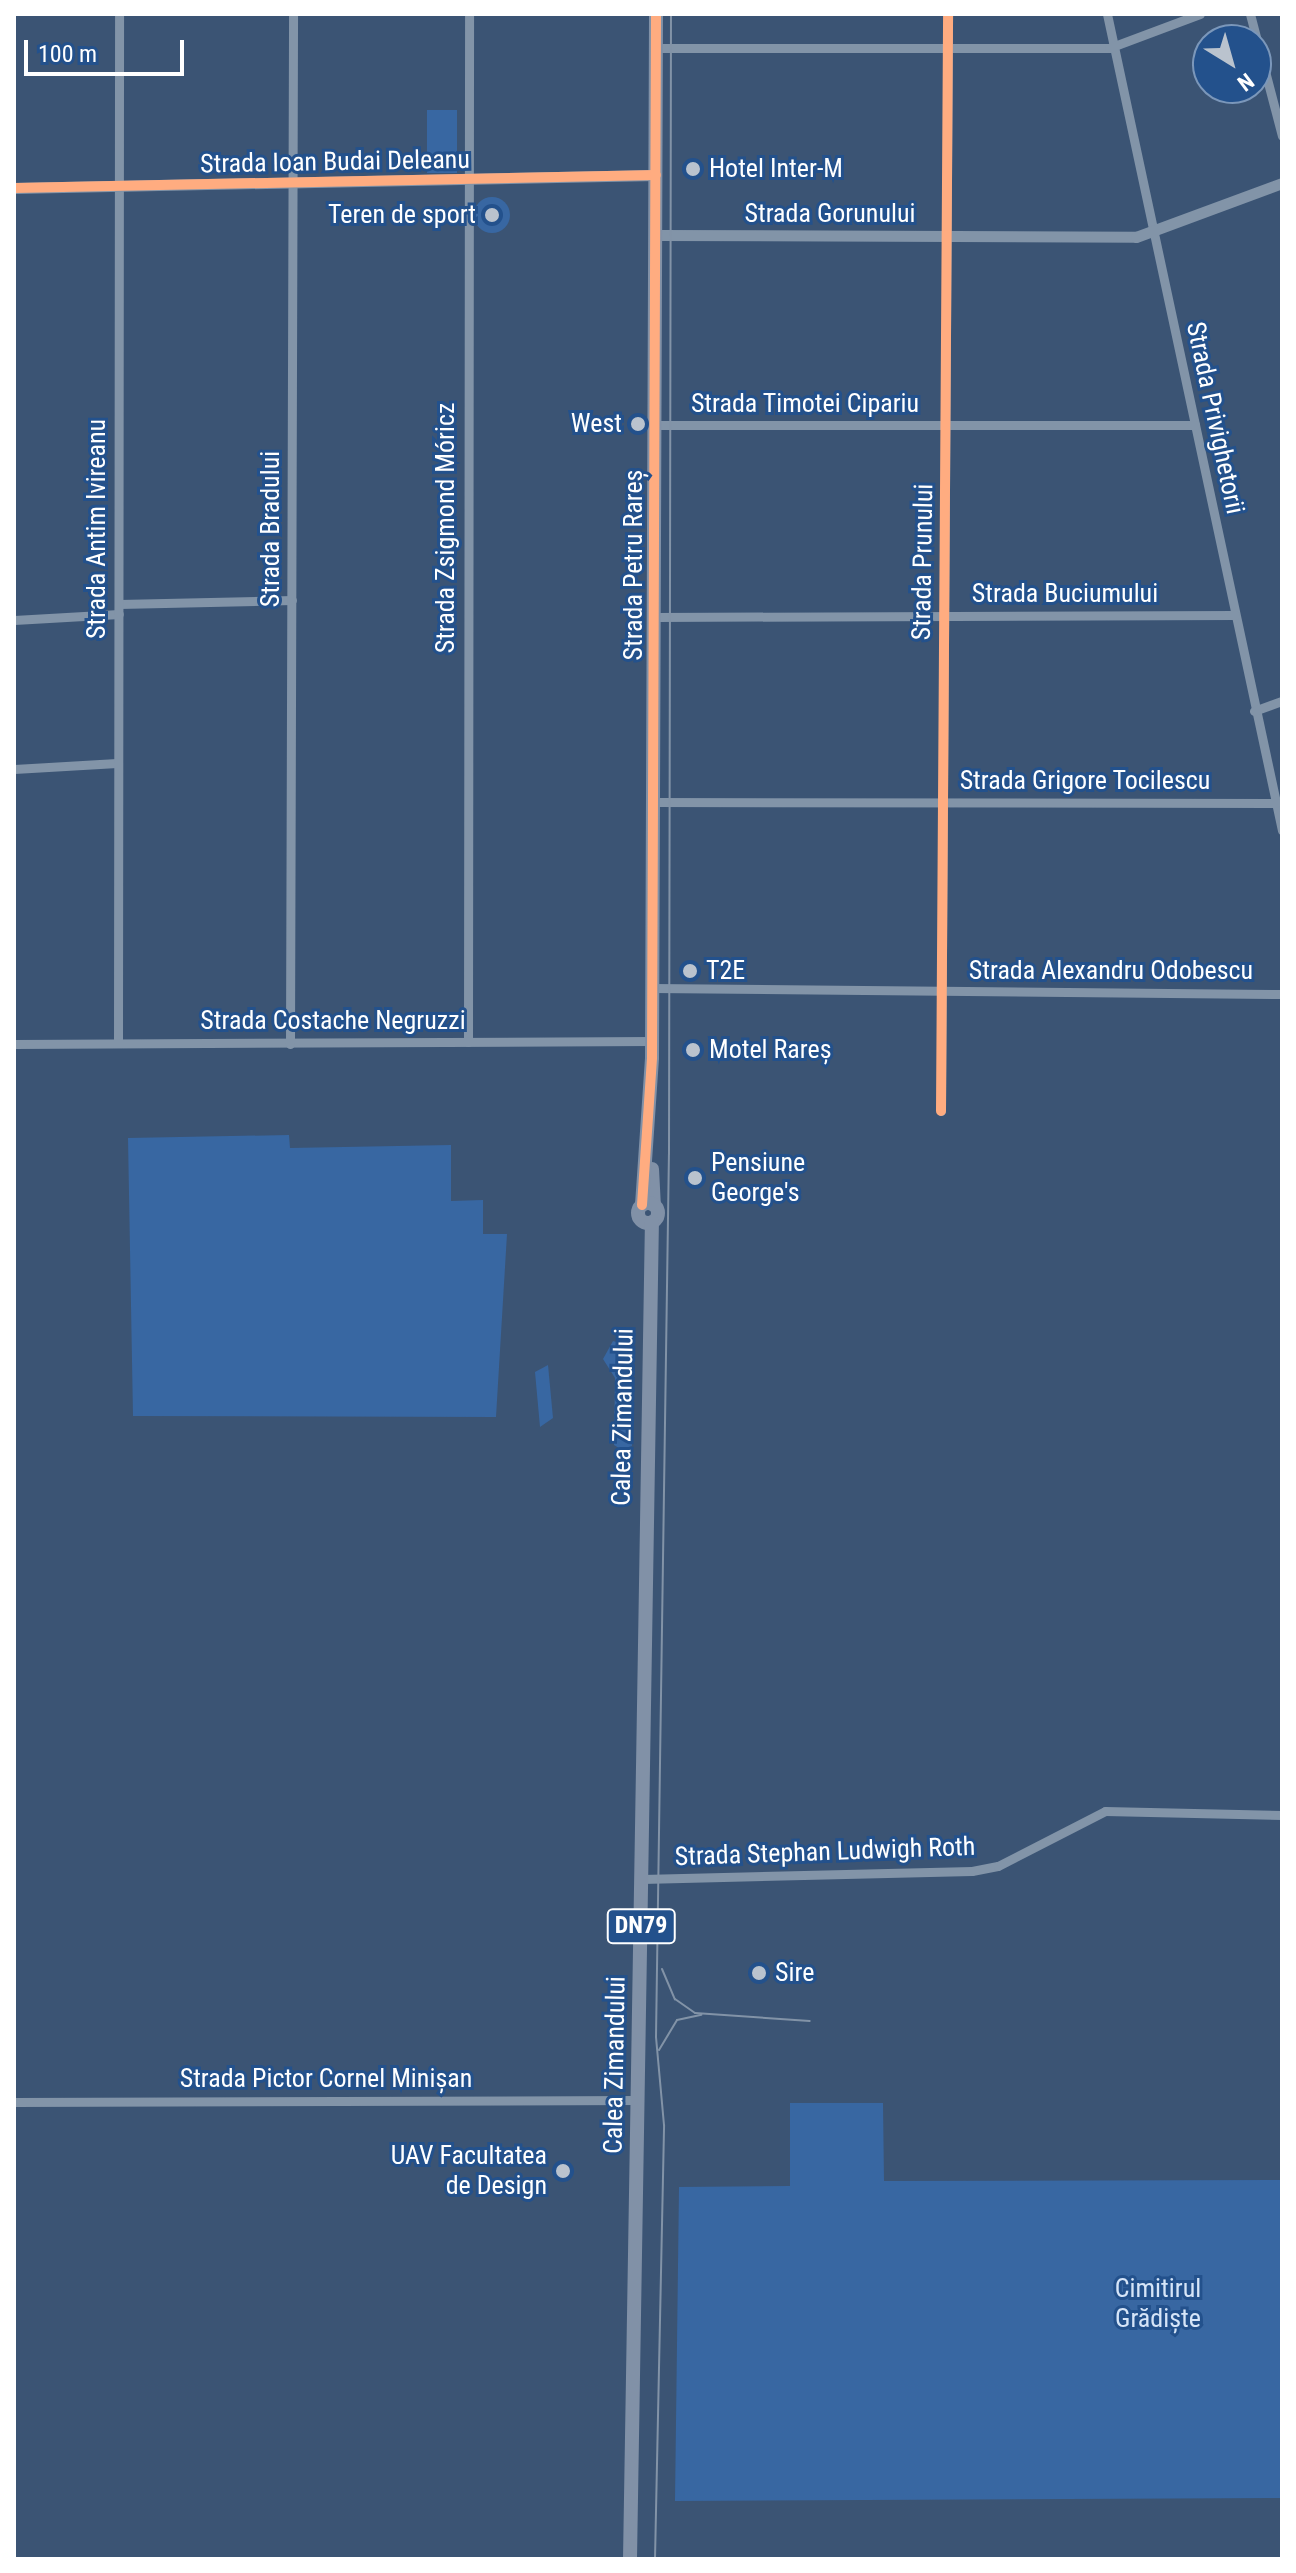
<!DOCTYPE html>
<html>
<head>
<meta charset="utf-8">
<style>
	body { margin:0 }
	#map { position:relative; width:1296px; height:2573px; overflow:hidden; background:#3b5474; font-family:"Roboto Condensed",sans-serif }
	div>[style] { position:absolute }
	[style*='--x'] { left:calc(var(--x)*1px); top:calc(var(--y)*1px); width:calc(var(--w)*1px); rotate:calc(var(--a)*1deg) }
	.green>* { inset:0; background:#3867a2; transform-origin:0 0 }
	.round { border-radius:50% }
	.minor>* { height:9px; margin:-4.5px; padding:0 4.5px; transform-origin:4.5px; border-radius:4.5px; background:#8294a8 }
	.tertiary>* { height:11px; margin:-5.5px; padding:0 5.5px; transform-origin:5.5px; border-radius:5.5px; background:#8294a8 }
	.primary>* { height:14px; margin:-7px; padding:0 7px; transform-origin:7px; border-radius:7px; background:#8191a7 }
	.primary>.ring { margin:-7px; padding:0; box-sizing:content-box; background:none; border:14px solid #8191a7; border-radius:50% }
	.tram>* { height:2px; margin:-1px; padding:0 1px; transform-origin:1px; border-radius:1px; background:#8293a7 }
	.cycleway>* { height:10px; margin:-5px; padding:0 5px; transform-origin:5px; border-radius:5px; background:#ffac80 }
	.dots>* { width:22px; height:22px; translate:-50% -50%; box-sizing:border-box; border:4px solid #23518c; border-radius:50% }
	span { translate:-50% -50%; white-space:nowrap; text-align:center; line-height:1.15; -webkit-text-stroke:6px #23518c; paint-order:stroke }
	.shield-label span { padding:2px 6px; background:#23518c; border:2px solid; border-radius:6px; -webkit-text-stroke-width:0 }
	.shield-label { font-size:24px; color:#fff; font-weight:700 }
	.street-label { font-size:26px; color:#fff }
	.poi-label { font-size:26px; color:#fff }
	.left { translate:0 -50%; text-align:left }
	.right { translate:-100% -50%; text-align:right }
	.park-label { font-size:26px; color:#d6e5f8 }
	.frame { position:absolute; inset:0; border:16px solid #fff; pointer-events:none }
	.north { position:absolute; left:1192px; top:24px; width:80px; height:80px; box-sizing:border-box; background:#23518c; border:2px solid #7b97ba; border-radius:50%; rotate:143deg; font-size:22px; font-weight:700; line-height:32px; text-align:center; color:#fff }
	.north::after { content:''; display:block; margin:auto; width:28px; height:36px; background:#bac3ce; clip-path:polygon(50% 0,100% 100%,50% 72%,0 100%) }
	.scale { position:absolute; left:24px; top:40px; width:160px; height:36px; box-sizing:border-box; border:4px solid #fff; border-top:0; padding-left:10px; font-size:24px; line-height:28px; white-space:nowrap; color:#fff; -webkit-text-stroke:6px #23518c; paint-order:stroke }
</style>
</head>
<body>
<div id="map">
	<div class="green">
		<div style="left:427px;top:110px;width:30px;height:63px"></div>
		<div class="round" style="left:474px;top:197px;width:36px;height:36px"></div>
		<div style="clip-path:polygon(289px 1135px,290px 1148px,451px 1145px,451px 1201px,483px 1200px,483px 1234px,507px 1234px,496px 1417px,133px 1416px,128px 1138px)"></div>
		<div style="clip-path:polygon(613px 1341px,633px 1347px,632px 1446px,622px 1450px,614px 1445px,615px 1378px,603px 1359px)"></div>
		<div style="clip-path:polygon(548px 1365px,553px 1418px,540px 1427px,535px 1372px)"></div>
		<div style="clip-path:polygon(790px 2103px,883px 2103px,884px 2181px,1282px 2180px,1282px 2498px,675px 2501px,679px 2187px,790px 2186px)"></div>
	</div>
	<div class="minor">
		<div style="--x:1107;--y:14;--w:835;--a:77.9"></div>
		<div style="--x:1250;--y:14;--w:126;--a:75.3"></div>
		<div style="--x:655;--y:48;--w:454;--a:0"></div>
		<div style="--x:1109;--y:48;--w:97;--a:-20.5"></div>
		<div style="--x:656;--y:425;--w:539;--a:0"></div>
		<div style="--x:119;--y:604;--w:173;--a:-1.3"></div>
		<div style="--x:656;--y:617;--w:579;--a:-0.2"></div>
		<div style="--x:14;--y:620;--w:105;--a:-3.3"></div>
		<div style="--x:1254;--y:711;--w:30;--a:-20"></div>
		<div style="--x:14;--y:769;--w:103;--a:-3.3"></div>
		<div style="--x:654;--y:802;--w:622;--a:0.09"></div>
		<div style="--x:652;--y:988;--w:630;--a:0.55"></div>
		<div style="--x:468;--y:1042;--w:1028;--a:-89.94"></div>
		<div style="--x:118;--y:1043;--w:1029;--a:-89.94"></div>
		<div style="--x:14;--y:1044;--w:638;--a:-0.27"></div>
		<div style="--x:290;--y:1044;--w:1030;--a:-89.83"></div>
		<div style="--x:941;--y:1111;--w:1097;--a:-89.63"></div>
		<div style="--x:642;--y:1879;--w:330;--a:-1.4"></div>
		<div style="--x:972;--y:1871;--w:26;--a:-11"></div>
		<div style="--x:998;--y:1866;--w:120;--a:-27.2"></div>
		<div style="--x:1105;--y:1811;--w:177;--a:1.3"></div>
		<div style="--x:14;--y:2102;--w:625;--a:-0.18"></div>
	</div>
	<div class="tertiary">
		<div style="--x:14;--y:188;--w:642;--a:-1.16"></div>
		<div style="--x:657;--y:235;--w:479;--a:0.2"></div>
		<div style="--x:1136;--y:237;--w:156;--a:-20.3"></div>
	</div>
	<div class="primary">
		<div style="--x:652;--y:1169;--w:36;--a:87"></div>
		<div class="ring" style="left:638px;top:1203px;width:6px;height:6px"></div>
		<div style="--x:642;--y:1205;--w:148;--a:-86.1"></div>
		<div style="--x:652;--y:1057;--w:1043;--a:-89.78"></div>
		<div style="--x:630;--y:2559;--w:1337;--a:-89.06"></div>
	</div>
	<div class="tram">
		<div style="--x:662;--y:1969;--w:33;--a:67"></div>
		<div style="--x:675;--y:1999;--w:24;--a:35"></div>
		<div style="--x:695;--y:2013;--w:115;--a:4"></div>
		<div style="--x:659;--y:2050;--w:35;--a:-59"></div>
		<div style="--x:677;--y:2020;--w:25;--a:-12"></div>
		<div style="--x:655;--y:2559;--w:434;--a:-88.8"></div>
		<div style="--x:664;--y:2125;--w:88;--a:-95.2"></div>
		<div style="--x:656;--y:2037;--w:883;--a:-89.16"></div>
		<div style="--x:669;--y:1154;--w:1140;--a:-89.9"></div>
	</div>
	<div class="cycleway">
		<div style="--x:14;--y:188;--w:642;--a:-1.16"></div>
		<div style="--x:941;--y:1111;--w:1097;--a:-89.63"></div>
		<div style="--x:642;--y:1205;--w:148;--a:-86.1"></div>
		<div style="--x:652;--y:1057;--w:1043;--a:-89.78"></div>
	</div>
	<div class="dots">
		<div style="left:693px;top:169px;background:#bac3ce"></div>
		<div style="left:492px;top:215px;background:#bac3ce"></div>
		<div style="left:638px;top:424px;background:#bac3ce"></div>
		<div style="left:690px;top:971px;background:#bac3ce"></div>
		<div style="left:693px;top:1050px;background:#bac3ce"></div>
		<div style="left:695px;top:1178px;background:#bac3ce"></div>
		<div style="left:759px;top:1973px;background:#bac3ce"></div>
		<div style="left:563px;top:2171px;background:#bac3ce"></div>
	</div>
	<div class="shield-label">
		<span style="left:641px;top:1926px">DN79</span>
	</div>
	<div class="street-label">
		<span style="left:335px;top:162px;rotate:-1deg">Strada Ioan Budai Deleanu</span>
		<span style="left:830px;top:214px">Strada Gorunului</span>
		<span style="left:805px;top:404px">Strada Timotei Cipariu</span>
		<span style="left:1215px;top:418px;rotate:78deg">Strada Privighetorii</span>
		<span style="left:446px;top:528px;rotate:-90deg">Strada Zsigmond Móricz</span>
		<span style="left:97px;top:529px;rotate:-90deg">Strada Antim Ivireanu</span>
		<span style="left:271px;top:529px;rotate:-90deg">Strada Bradului</span>
		<span style="left:923px;top:562px;rotate:-89deg">Strada Prunului</span>
		<span style="left:634px;top:565px;rotate:-90deg">Strada Petru Rareș</span>
		<span style="left:1065px;top:594px">Strada Buciumului</span>
		<span style="left:1085px;top:781px">Strada Grigore Tocilescu</span>
		<span style="left:1111px;top:971px">Strada Alexandru Odobescu</span>
		<span style="left:333px;top:1021px">Strada Costache Negruzzi</span>
		<span style="left:623px;top:1417px;rotate:-89deg">Calea Zimandului</span>
		<span style="left:825px;top:1852px;rotate:-2deg">Strada Stephan Ludwigh Roth</span>
		<span style="left:615px;top:2065px;rotate:-89deg">Calea Zimandului</span>
		<span style="left:326px;top:2079px">Strada Pictor Cornel Minișan</span>
	</div>
	<div class="poi-label">
		<span class="left" style="left:709px;top:169px">Hotel Inter-M</span>
		<span class="right" style="left:476px;top:215px">Teren de sport</span>
		<span class="right" style="left:622px;top:424px">West</span>
		<span class="left" style="left:706px;top:971px">T2E</span>
		<span class="left" style="left:709px;top:1050px">Motel Rareș</span>
		<span class="left" style="left:711px;top:1178px">Pensiune<br>George's</span>
		<span class="left" style="left:775px;top:1973px">Sire</span>
		<span class="right" style="left:547px;top:2171px">UAV Facultatea<br>de Design</span>
	</div>
	<div class="park-label">
		<span style="left:1158px;top:2304px">Cimitirul<br>Grădiște</span>
	</div>
	<div class="frame"></div>
	<div class="north">N</div>
	<div class="scale">100 m</div>
</div>
</body>
</html>
